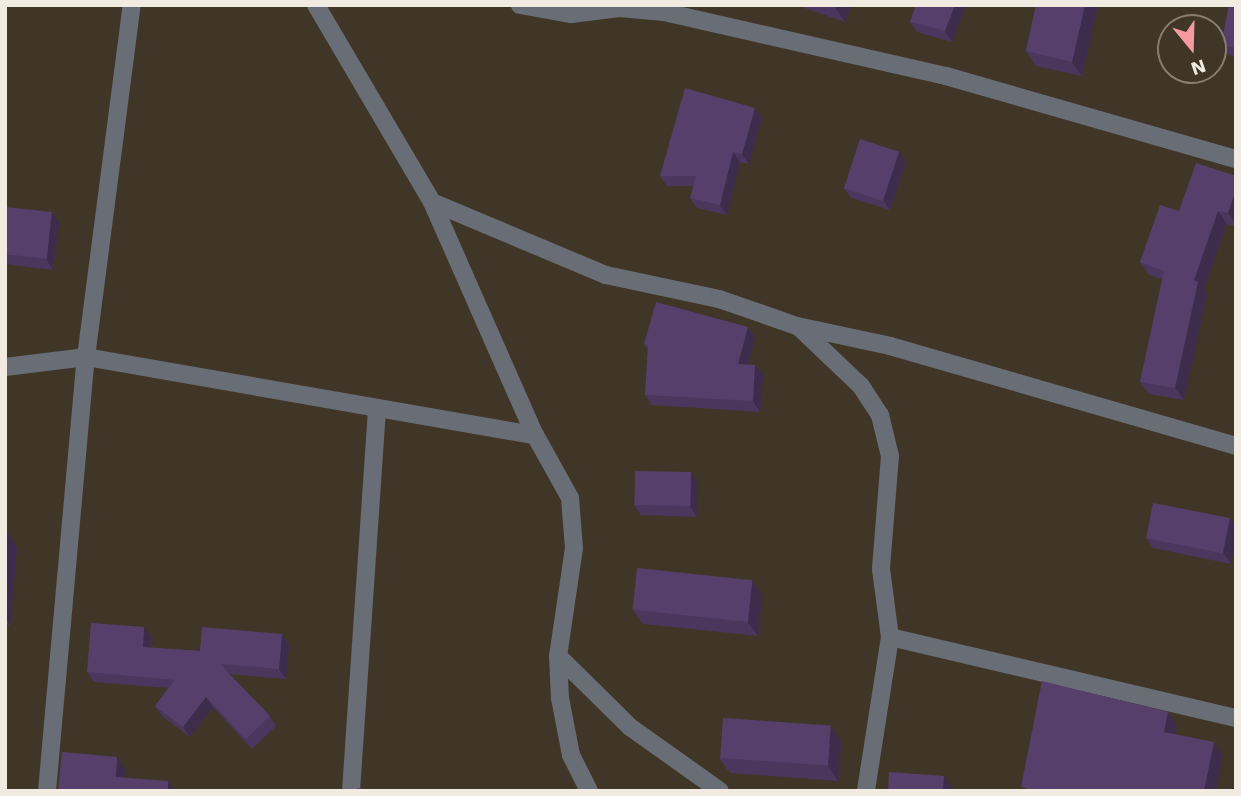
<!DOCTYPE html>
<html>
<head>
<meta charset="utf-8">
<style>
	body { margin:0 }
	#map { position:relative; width:1241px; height:796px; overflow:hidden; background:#403627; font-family:"Work Sans",sans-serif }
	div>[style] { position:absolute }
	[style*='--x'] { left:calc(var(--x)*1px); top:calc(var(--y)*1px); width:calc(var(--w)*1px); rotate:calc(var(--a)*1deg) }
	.minor>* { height:18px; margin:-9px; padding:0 9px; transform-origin:9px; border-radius:9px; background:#696d75 }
	.wall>* { inset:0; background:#4b365d }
	.shaded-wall>* { inset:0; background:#3d2c4c }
	.building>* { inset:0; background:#573f6c; transform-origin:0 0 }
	span { translate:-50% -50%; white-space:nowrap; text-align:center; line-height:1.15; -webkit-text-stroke:7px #403627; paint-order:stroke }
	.frame { position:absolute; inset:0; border:7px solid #f2ebe2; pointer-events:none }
	.north { position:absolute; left:1157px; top:14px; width:70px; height:70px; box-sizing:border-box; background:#403627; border:2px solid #877e72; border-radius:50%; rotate:161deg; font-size:19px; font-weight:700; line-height:28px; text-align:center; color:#f2ebe2 }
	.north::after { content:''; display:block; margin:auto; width:24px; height:32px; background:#f49aa0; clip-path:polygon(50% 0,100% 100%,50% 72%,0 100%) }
</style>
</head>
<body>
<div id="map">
	<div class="minor">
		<div style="--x:316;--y:5;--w:229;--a:59.5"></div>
		<div style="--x:432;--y:202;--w:255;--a:66.2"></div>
		<div style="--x:535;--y:435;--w:72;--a:60.9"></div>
		<div style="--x:570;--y:498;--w:50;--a:85.4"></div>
		<div style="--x:574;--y:548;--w:109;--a:98.4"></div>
		<div style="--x:558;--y:656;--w:42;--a:87.3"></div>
		<div style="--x:560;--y:698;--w:58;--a:79.1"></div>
		<div style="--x:571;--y:755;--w:40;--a:63.4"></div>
		<div style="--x:520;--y:5;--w:52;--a:10"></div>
		<div style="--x:571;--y:14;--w:49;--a:-7"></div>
		<div style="--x:620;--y:8;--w:44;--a:5.2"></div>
		<div style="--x:664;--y:12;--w:289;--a:12.8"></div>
		<div style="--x:946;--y:76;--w:302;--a:16"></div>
		<div style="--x:432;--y:202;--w:189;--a:22.8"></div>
		<div style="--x:606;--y:275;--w:116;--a:12"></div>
		<div style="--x:719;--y:299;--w:83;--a:19.1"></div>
		<div style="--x:797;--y:326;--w:95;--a:12.1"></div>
		<div style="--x:890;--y:346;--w:360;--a:16.1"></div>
		<div style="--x:800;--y:328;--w:84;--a:43.6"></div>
		<div style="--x:861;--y:386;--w:35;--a:57"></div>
		<div style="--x:880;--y:415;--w:42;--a:76.3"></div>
		<div style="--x:890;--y:456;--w:113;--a:94.6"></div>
		<div style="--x:881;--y:569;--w:69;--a:82.5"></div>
		<div style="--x:890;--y:637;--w:156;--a:98.9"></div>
		<div style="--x:5;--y:367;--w:82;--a:-7"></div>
		<div style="--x:86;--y:357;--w:456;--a:9.9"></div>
		<div style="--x:890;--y:637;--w:355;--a:13.2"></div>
		<div style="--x:558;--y:656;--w:101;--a:44.6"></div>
		<div style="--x:630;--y:727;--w:110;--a:35.4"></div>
		<div style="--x:47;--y:791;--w:436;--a:-84.9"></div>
		<div style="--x:86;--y:357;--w:355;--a:-82.6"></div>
		<div style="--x:351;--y:791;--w:384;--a:-86.1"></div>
	</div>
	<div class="wall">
		<div style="clip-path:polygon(796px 5px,851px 5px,845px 22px)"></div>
		<div style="clip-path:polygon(916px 5px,966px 5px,952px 42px,917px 32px,910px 22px)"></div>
		<div style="clip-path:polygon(1036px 5px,1098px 5px,1082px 76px,1036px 66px,1026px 51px)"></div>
		<div style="clip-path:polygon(1236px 5px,1236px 57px,1228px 55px,1221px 45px)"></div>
		<div style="clip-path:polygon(762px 118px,749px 164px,740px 162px,727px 215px,697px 208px,690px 198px,693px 186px,667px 186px,660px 176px)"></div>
		<div style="clip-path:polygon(906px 162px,890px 210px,851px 198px,844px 188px)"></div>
		<div style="clip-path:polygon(1236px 176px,1236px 226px,1227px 224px,1204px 289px,1207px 294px,1184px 400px,1149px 394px,1140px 382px,1162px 279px,1149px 275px,1140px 262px,1179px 211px)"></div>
		<div style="clip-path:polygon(5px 207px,59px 223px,53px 270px,5px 264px)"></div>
		<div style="clip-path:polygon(748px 327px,755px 338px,748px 365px,755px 365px,763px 375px,760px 412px,652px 405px,645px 395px,648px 350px,644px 344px)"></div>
		<div style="clip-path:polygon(698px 483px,697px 517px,641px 515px,634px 505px)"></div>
		<div style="clip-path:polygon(1230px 518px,1231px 564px,1153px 548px,1146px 538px)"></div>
		<div style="clip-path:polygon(5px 532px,17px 547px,10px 625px,5px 625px)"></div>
		<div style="clip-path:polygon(752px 580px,762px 595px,758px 636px,643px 624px,633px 610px)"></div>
		<div style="clip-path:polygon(144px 627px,151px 637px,150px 648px,200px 651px,282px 634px,289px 644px,286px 679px,229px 674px,270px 716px,276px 726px,252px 749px,213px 707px,190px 737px,162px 716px,155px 706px,168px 688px,94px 682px,87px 672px)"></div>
		<div style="clip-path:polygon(841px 741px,838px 781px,730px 773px,719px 758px)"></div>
	</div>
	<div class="shaded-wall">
		<div style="clip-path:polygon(835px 5px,851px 5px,845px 22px,835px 7px)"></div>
		<div style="clip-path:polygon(955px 5px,966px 5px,952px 42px,945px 31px)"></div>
		<div style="clip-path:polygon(1085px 5px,1098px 5px,1082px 76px,1072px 62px)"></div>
		<div style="clip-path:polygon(755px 108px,762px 118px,749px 164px,742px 154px)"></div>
		<div style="clip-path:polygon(733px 152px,740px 162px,727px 215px,720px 205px)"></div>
		<div style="clip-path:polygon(899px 152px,906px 162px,890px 210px,883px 200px)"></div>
		<div style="clip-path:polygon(1236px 189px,1236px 225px,1228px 213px)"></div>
		<div style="clip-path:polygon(1218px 211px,1227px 224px,1204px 289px,1207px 294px,1184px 400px,1175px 388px,1194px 280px)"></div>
		<div style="clip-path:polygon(52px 212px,59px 223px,53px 270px,46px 259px)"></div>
		<div style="clip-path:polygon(748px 327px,755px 338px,745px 374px,738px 364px)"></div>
		<div style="clip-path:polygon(755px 365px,763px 375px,760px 412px,753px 401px)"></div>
		<div style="clip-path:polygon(691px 472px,698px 483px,697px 517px,690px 506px)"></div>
		<div style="clip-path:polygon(1230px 518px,1236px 526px,1236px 538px,1231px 564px,1223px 553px)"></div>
		<div style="clip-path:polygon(7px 532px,17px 547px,10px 625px,5px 618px,5px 550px)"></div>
		<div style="clip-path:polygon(752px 580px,762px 595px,758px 636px,747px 621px)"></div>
		<div style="clip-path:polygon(144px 627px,151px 637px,150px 657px,143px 647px)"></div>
		<div style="clip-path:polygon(282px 634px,289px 644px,286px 679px,279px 669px)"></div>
		<div style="clip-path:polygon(206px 697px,213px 707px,190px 737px,183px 727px)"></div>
		<div style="clip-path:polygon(1168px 712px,1177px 725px,1173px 746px,1164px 732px)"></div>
		<div style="clip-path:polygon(831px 726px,841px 741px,838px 781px,828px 766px)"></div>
		<div style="clip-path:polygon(1214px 742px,1223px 755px,1216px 791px,1204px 791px)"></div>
		<div style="clip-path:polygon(117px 757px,126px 770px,125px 790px,116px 777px)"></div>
		<div style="clip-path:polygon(944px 776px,952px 786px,951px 791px,943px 791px)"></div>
		<div style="clip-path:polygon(168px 781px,175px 791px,168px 791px)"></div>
	</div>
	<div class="building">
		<div style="clip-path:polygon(916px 5px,955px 5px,945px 31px,910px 22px)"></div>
		<div style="clip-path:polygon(1036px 5px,1085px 5px,1072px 62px,1026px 51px)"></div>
		<div style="clip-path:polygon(1229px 5px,1236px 5px,1236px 48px,1221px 45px)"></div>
		<div style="clip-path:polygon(685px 88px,755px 108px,742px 154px,733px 152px,720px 205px,690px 198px,696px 176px,660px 176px)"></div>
		<div style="left:860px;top:139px;width:41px;height:52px;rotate:18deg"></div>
		<div style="clip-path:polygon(1196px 163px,1236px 176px,1236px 189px,1228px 213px,1218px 211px,1194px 280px,1198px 282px,1175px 388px,1140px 382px,1164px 271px,1140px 262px,1160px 205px,1179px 211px)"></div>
		<div style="left:5px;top:207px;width:47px;height:47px;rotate:6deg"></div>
		<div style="clip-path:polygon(656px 302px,748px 327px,738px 364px,755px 365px,753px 401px,645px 395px,648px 345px,644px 344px)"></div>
		<div style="left:635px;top:471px;width:56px;height:34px;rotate:1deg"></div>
		<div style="left:1153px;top:503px;width:78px;height:36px;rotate:11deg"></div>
		<div style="left:637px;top:568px;width:116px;height:42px;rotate:6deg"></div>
		<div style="clip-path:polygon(91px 623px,144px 627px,143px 647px,200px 651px,202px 627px,282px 634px,279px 669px,220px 664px,270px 716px,246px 739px,206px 697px,183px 727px,155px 706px,175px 680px,87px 672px)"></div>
		<div style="clip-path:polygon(1042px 681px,1168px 712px,1164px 732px,1214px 742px,1204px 791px,1035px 791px,1021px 787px)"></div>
		<div style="left:723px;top:718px;width:108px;height:40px;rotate:4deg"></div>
		<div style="clip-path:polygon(62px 752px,117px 757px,116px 777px,168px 781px,168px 791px,58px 791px)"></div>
		<div style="clip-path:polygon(889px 772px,944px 776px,943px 791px,888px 791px)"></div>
		<div style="clip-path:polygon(357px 788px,384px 791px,356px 791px)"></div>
	</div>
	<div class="frame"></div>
	<div class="north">N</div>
</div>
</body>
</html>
